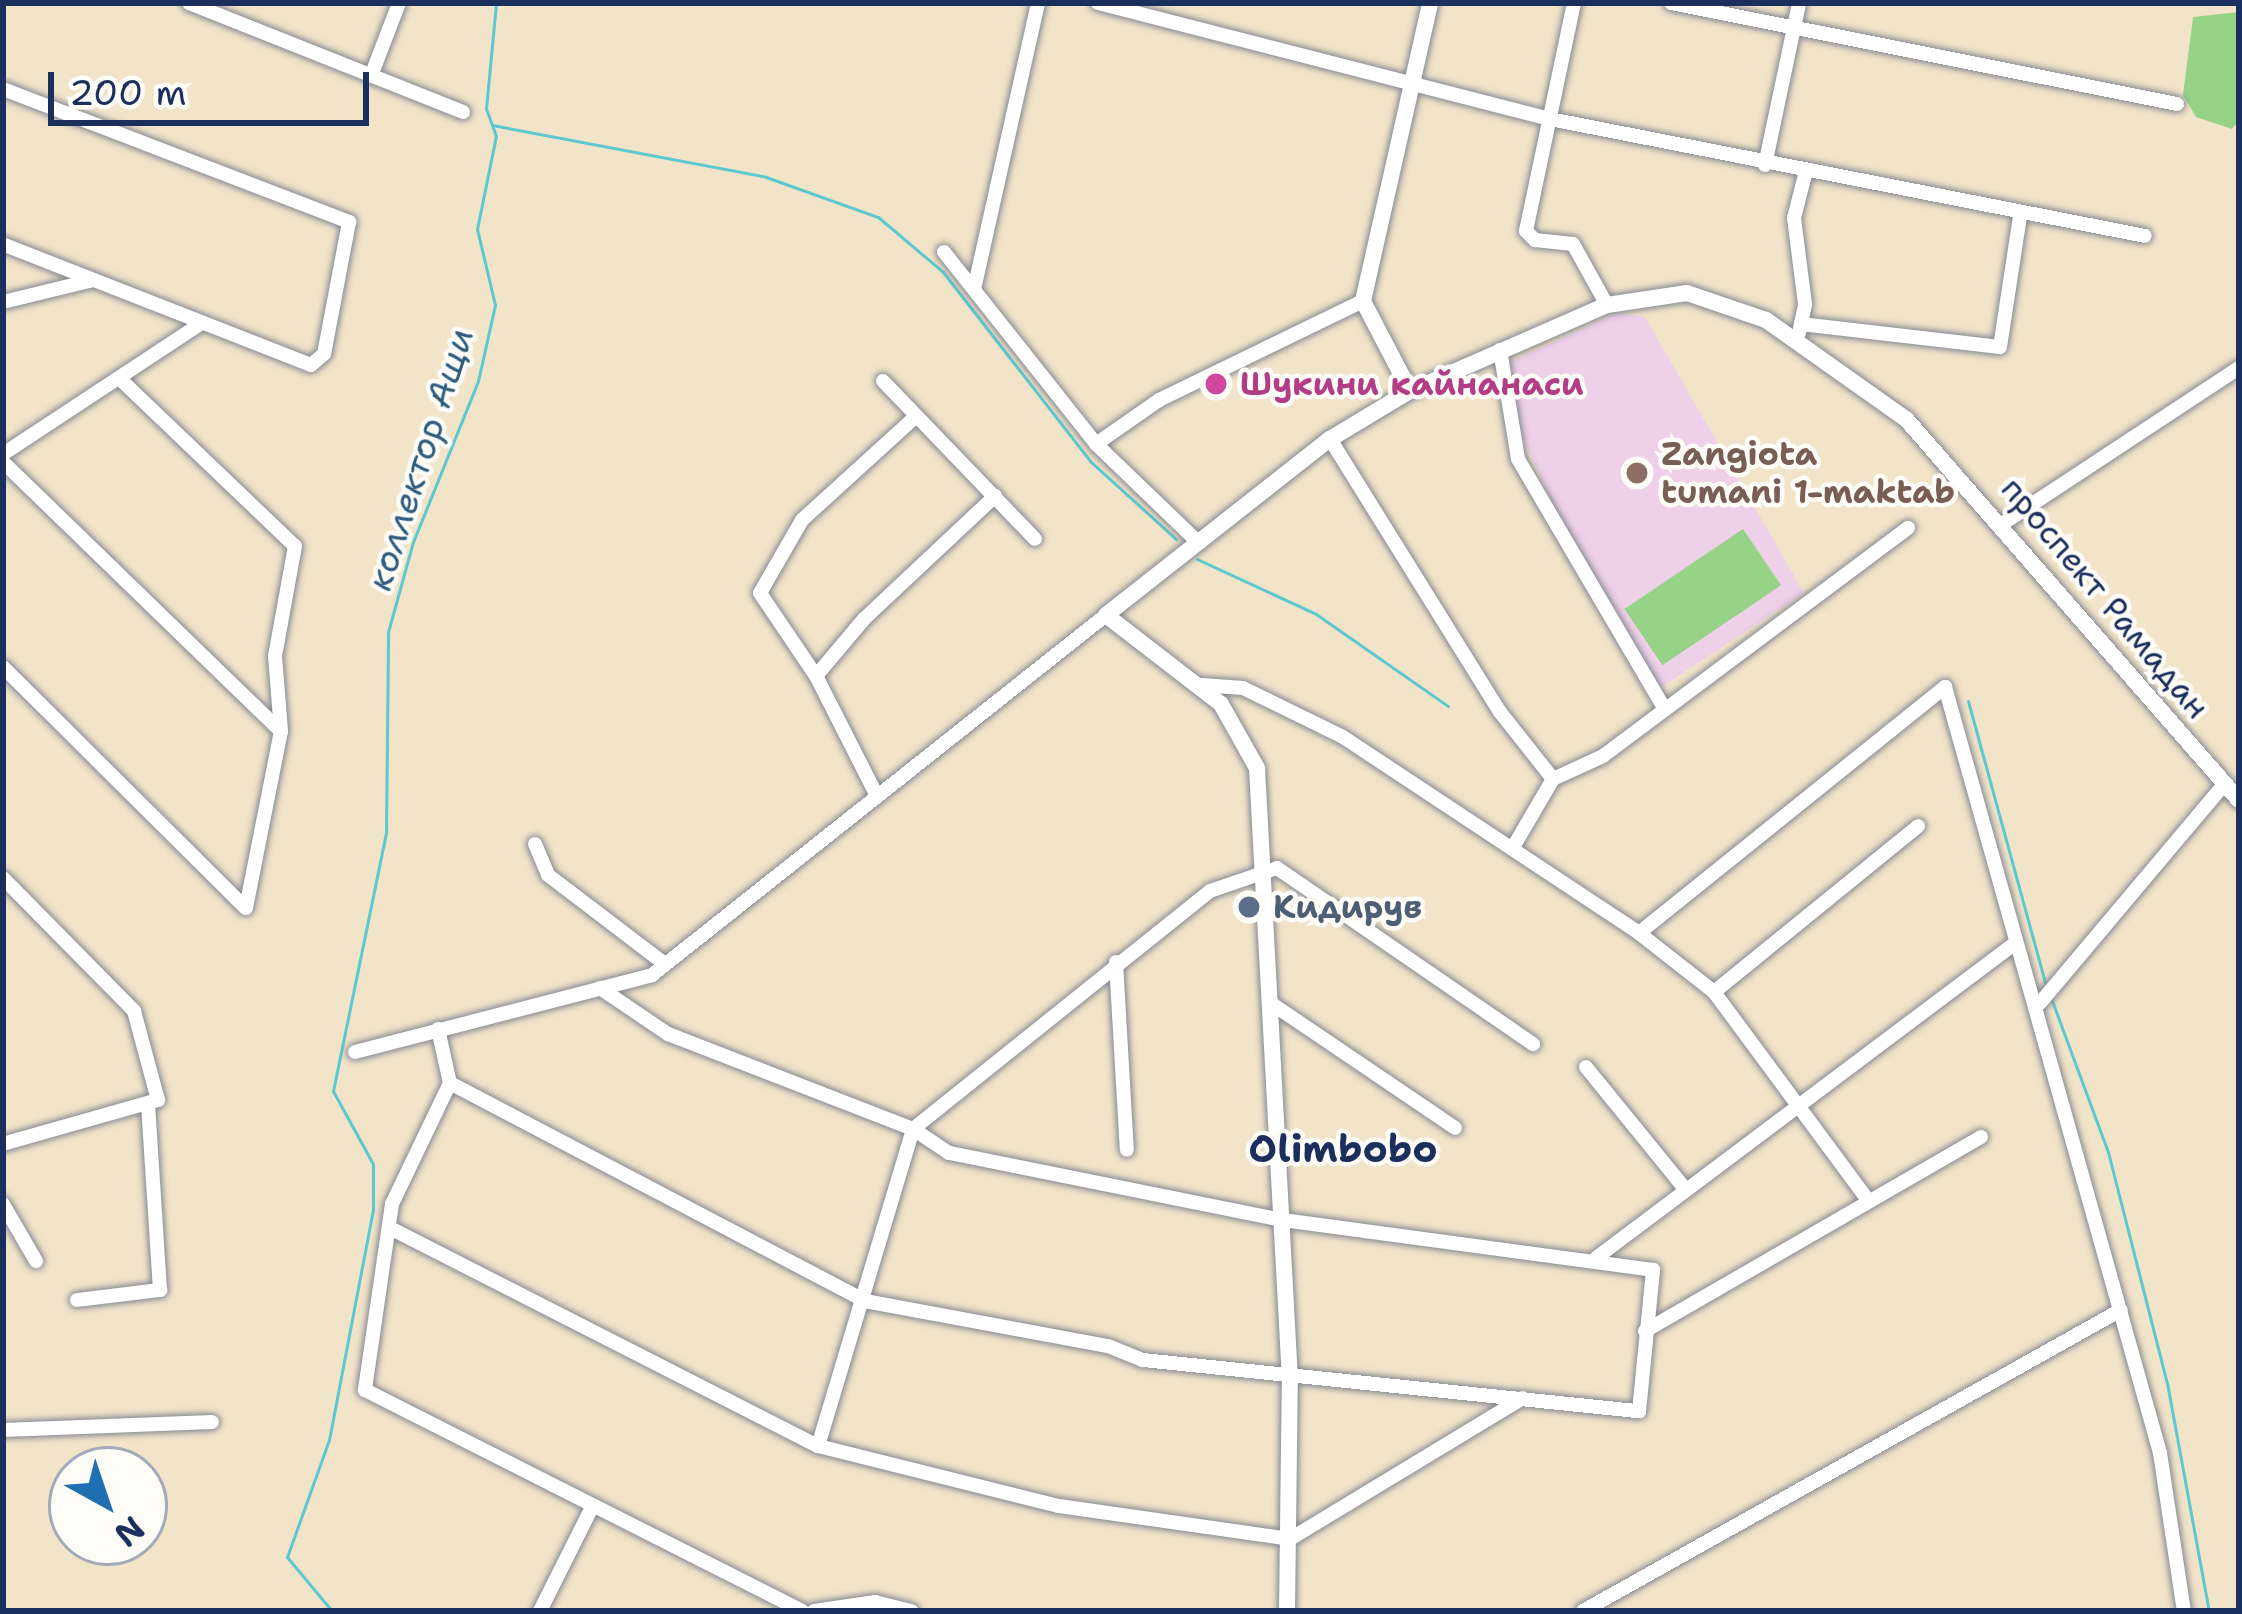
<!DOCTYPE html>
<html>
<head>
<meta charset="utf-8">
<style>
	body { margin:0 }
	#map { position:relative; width:2242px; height:1614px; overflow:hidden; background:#f2e4c9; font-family:"Shantell Sans",sans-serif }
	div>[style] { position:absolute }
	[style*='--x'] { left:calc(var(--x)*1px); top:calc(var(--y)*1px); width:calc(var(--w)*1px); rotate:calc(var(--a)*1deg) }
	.built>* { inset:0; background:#eed0e8 }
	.green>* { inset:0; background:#97d387; transform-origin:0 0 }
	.stream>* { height:3px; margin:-1.5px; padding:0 1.5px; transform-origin:1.5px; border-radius:1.5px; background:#5bc9cf }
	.roads { filter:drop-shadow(0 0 3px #868a94) drop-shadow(0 0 3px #868a94) }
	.minor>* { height:14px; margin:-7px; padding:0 7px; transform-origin:7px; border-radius:7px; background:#fff }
	.major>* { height:16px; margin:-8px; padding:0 8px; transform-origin:8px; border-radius:8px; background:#fff }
	.dots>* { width:33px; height:33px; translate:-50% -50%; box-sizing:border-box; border:6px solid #fdfcf7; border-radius:50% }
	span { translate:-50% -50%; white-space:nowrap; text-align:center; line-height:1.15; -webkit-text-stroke:9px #fdfcf7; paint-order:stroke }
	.hotel-label { font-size:33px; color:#b23c85; font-weight:700 }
	.left { translate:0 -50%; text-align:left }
	.education-label { font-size:33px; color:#785e54; font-weight:700 }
	.street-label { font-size:33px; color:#1b2f5e }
	.service-label { font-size:33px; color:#4e5e75; font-weight:700 }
	.water-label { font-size:36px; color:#2e5d80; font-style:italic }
	.quarter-label { font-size:39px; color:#1b2f5e; font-weight:700 }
	.frame { position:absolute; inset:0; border:6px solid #1b2f5e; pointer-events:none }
	.north { position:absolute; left:48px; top:1446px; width:120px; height:120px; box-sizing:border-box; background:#fdfcf7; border:3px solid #a3aaba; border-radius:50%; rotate:140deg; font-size:33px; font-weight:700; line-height:48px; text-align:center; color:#1b2f5e }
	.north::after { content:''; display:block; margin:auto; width:42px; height:54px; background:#1f6fb2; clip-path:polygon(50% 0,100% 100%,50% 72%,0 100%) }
	.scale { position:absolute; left:48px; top:72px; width:321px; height:54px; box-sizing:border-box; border:6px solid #1b2f5e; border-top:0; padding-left:15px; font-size:36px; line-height:42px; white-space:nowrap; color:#1b2f5e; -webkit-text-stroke:9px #fdfcf7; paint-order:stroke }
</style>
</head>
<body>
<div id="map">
	<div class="built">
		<div style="clip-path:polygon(1617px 313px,1645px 317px,1804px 593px,1657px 690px,1557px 514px,1520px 431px,1510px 362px)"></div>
	</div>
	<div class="green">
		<div style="clip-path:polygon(2239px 12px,2239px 120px,2232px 129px,2196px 117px,2183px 95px,2193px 17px)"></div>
		<div style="left:1743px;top:529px;width:68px;height:143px;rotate:56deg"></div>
	</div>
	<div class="stream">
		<div style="--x:492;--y:125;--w:279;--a:10.7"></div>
		<div style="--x:766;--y:177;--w:119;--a:19.7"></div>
		<div style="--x:878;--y:217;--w:85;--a:40.2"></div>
		<div style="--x:943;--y:272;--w:241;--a:52.1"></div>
		<div style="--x:1091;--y:462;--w:115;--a:42.2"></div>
		<div style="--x:1197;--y:559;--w:131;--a:24.8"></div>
		<div style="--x:1316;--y:614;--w:161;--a:34.9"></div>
		<div style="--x:1968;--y:701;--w:300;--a:74.7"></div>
		<div style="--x:2051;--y:998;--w:164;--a:69.7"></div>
		<div style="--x:2108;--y:1152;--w:238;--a:75.7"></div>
		<div style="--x:2167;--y:1383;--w:232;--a:79.6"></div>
		<div style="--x:332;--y:1611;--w:70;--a:-129.8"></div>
		<div style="--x:287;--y:1557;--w:124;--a:-70.3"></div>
		<div style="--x:329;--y:1440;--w:235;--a:-79.2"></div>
		<div style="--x:373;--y:1209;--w:45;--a:-90"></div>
		<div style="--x:373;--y:1164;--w:83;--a:-118.7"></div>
		<div style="--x:333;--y:1091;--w:263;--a:-78.4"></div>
		<div style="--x:386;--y:833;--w:201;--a:-89.4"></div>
		<div style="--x:388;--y:632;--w:93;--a:-74.5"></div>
		<div style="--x:413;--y:542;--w:174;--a:-68"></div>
		<div style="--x:478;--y:381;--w:78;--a:-77.4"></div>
		<div style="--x:495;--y:305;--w:78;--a:-103.3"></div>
		<div style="--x:477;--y:229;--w:95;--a:-78.5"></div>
		<div style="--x:496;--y:136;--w:29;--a:-110"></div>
		<div style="--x:486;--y:109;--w:106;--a:-84.6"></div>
	</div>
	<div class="roads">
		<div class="minor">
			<div style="--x:189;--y:3;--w:295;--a:21.7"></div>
			<div style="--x:1098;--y:3;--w:467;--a:14.4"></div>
			<div style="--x:1550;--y:119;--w:606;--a:11.12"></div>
			<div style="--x:1574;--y:3;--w:233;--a:101.9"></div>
			<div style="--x:1526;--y:231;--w:13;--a:45"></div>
			<div style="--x:1535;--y:240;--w:38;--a:6"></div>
			<div style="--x:1573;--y:244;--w:70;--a:60.9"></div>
			<div style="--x:1671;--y:3;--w:516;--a:11.29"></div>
			<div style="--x:371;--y:76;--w:78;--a:-69"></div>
			<div style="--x:3;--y:89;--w:371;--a:21"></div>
			<div style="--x:349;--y:222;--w:134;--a:100.7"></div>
			<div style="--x:324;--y:354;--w:17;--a:140"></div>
			<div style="--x:311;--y:365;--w:331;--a:-158.6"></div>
			<div style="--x:1765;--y:165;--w:166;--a:-78.1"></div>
			<div style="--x:944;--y:252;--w:245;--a:51.6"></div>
			<div style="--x:1096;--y:444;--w:143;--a:43.9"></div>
			<div style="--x:975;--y:285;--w:289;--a:-77.4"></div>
			<div style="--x:3;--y:302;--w:93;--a:-13.7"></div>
			<div style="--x:1801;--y:324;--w:200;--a:6.6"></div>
			<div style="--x:2000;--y:347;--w:133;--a:-81.3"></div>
			<div style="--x:1799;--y:333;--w:30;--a:-78"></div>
			<div style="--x:1805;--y:304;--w:87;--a:-97.3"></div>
			<div style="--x:1794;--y:218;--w:44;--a:-75.7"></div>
			<div style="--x:1500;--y:350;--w:110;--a:80.6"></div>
			<div style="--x:1518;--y:459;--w:289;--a:59.6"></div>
			<div style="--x:120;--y:379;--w:242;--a:43.7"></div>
			<div style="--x:295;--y:546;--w:112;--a:100.3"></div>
			<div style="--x:275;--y:656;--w:75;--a:85.4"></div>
			<div style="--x:281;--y:731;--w:180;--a:101.2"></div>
			<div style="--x:883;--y:381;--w:219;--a:46.1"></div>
			<div style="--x:1330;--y:439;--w:322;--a:58.1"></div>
			<div style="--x:1500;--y:712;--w:85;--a:51.7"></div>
			<div style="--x:1096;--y:444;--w:77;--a:-34.9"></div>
			<div style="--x:1159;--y:400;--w:227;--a:-25.9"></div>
			<div style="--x:3;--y:454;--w:238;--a:-33.4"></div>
			<div style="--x:3;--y:462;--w:387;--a:44.1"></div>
			<div style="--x:2002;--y:524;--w:284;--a:-33.4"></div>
			<div style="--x:3;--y:667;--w:342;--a:44.8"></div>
			<div style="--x:816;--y:676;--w:75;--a:-49.9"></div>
			<div style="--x:864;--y:619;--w:180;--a:-43.2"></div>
			<div style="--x:1202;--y:685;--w:41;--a:4.2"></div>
			<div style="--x:1243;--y:688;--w:111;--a:26.1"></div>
			<div style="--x:1343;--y:737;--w:355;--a:33.5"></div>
			<div style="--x:1639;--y:933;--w:95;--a:38.2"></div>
			<div style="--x:1714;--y:992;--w:259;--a:53.5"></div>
			<div style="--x:877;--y:796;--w:135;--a:-116.9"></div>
			<div style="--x:816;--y:676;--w:100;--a:-124"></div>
			<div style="--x:760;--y:593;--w:84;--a:-60.1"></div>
			<div style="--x:802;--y:520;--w:151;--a:-42.3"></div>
			<div style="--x:535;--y:844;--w:34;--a:67"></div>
			<div style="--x:548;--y:875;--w:147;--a:37.3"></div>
			<div style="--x:1515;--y:844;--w:75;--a:-59.7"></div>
			<div style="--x:1553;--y:779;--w:55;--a:-24.7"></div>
			<div style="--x:1603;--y:756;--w:381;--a:-36.8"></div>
			<div style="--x:3;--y:878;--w:187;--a:45.4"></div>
			<div style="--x:134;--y:1011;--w:92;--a:74.9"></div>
			<div style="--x:158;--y:1100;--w:161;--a:164.2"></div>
			<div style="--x:1639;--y:933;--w:393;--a:-38.8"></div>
			<div style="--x:1945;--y:687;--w:796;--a:74.32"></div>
			<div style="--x:2160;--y:1453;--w:160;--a:81.4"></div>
			<div style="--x:1116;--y:962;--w:188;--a:86.7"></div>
			<div style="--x:1714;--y:992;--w:263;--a:-39.1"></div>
			<div style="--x:2040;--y:1003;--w:287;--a:-49.9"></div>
			<div style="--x:1272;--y:1004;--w:221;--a:34.1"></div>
			<div style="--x:438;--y:1029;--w:55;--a:77.5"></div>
			<div style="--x:450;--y:1083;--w:134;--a:115.6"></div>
			<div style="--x:392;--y:1204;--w:188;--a:98.3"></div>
			<div style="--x:365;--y:1390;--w:490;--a:26.8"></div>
			<div style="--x:355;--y:1052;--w:307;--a:-14.5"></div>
			<div style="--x:652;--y:975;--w:579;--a:-38.41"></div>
			<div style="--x:1586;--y:1067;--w:157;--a:50.9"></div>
			<div style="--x:450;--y:1083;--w:469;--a:27.7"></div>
			<div style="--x:865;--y:1301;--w:247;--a:10.5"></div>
			<div style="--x:1108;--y:1346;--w:38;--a:22"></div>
			<div style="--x:1143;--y:1360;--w:499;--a:5.9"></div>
			<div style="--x:1639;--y:1411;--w:142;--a:-84.3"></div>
			<div style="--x:1653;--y:1270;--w:374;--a:-172.3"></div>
			<div style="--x:1282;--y:1220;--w:340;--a:-168.6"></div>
			<div style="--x:949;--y:1153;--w:43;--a:-146.3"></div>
			<div style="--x:913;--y:1129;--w:263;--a:-158.8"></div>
			<div style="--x:668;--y:1034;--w:82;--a:-145.9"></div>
			<div style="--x:3;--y:1204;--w:66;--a:59.9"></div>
			<div style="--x:390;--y:1228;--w:480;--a:27"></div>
			<div style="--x:818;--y:1446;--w:248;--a:14"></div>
			<div style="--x:1059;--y:1506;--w:233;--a:8.1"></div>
			<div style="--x:1290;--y:1539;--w:272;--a:-31.2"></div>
			<div style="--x:1596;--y:1258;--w:523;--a:-36.91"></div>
			<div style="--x:77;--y:1300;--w:84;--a:-6.9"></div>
			<div style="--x:160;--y:1290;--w:187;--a:-93.7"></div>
			<div style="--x:1645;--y:1331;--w:388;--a:-30"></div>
			<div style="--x:3;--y:1430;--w:209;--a:-2.2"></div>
			<div style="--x:818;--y:1446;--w:331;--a:-73.3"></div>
			<div style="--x:913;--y:1129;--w:381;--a:-38.7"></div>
			<div style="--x:1210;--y:891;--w:71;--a:-18.9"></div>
			<div style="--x:1277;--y:868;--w:311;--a:34.5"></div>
			<div style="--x:540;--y:1611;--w:114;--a:-63.4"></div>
			<div style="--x:814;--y:1611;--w:62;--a:-8.4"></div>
			<div style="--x:875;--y:1602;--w:38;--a:14"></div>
			<div style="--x:1583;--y:1611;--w:616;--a:-29.23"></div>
		</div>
		<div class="major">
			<div style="--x:1410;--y:391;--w:102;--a:-117.6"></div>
			<div style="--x:1363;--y:301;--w:305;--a:-77.3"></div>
			<div style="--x:1287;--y:1611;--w:231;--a:-89.3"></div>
			<div style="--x:1290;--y:1380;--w:613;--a:-93.09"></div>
			<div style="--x:1257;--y:768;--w:73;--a:-119.4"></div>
			<div style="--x:1221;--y:704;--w:145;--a:-142.3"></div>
			<div style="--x:1106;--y:615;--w:285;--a:-38.2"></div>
			<div style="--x:1330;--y:439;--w:93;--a:-31"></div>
			<div style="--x:1410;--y:391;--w:215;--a:-23.6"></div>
			<div style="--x:1607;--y:305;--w:81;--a:-8.5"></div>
			<div style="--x:1687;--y:293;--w:83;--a:18.9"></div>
			<div style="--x:1766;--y:320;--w:171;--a:35.3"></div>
			<div style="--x:1906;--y:419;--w:506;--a:48.85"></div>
		</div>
	</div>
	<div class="dots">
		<div style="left:1216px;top:384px;background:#d1479c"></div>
		<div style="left:1637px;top:473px;background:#8d6e63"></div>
		<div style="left:1249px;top:907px;background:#5c6f8a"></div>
	</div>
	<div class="hotel-label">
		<span class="left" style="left:1240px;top:384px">Шукини кайнанаси</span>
	</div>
	<div class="education-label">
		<span class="left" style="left:1661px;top:473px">Zangiota<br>tumani 1-maktab</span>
	</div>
	<div class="street-label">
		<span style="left:2105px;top:598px;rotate:50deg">проспект Рамадан</span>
	</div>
	<div class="service-label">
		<span class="left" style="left:1273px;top:907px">Кидирув</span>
	</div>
	<div class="water-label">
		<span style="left:420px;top:459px;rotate:-72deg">коллектор Ащи</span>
	</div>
	<div class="quarter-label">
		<span style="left:1343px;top:1148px">Olimbobo</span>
	</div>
	<div class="frame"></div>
	<div class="north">N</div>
	<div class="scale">200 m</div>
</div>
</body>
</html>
